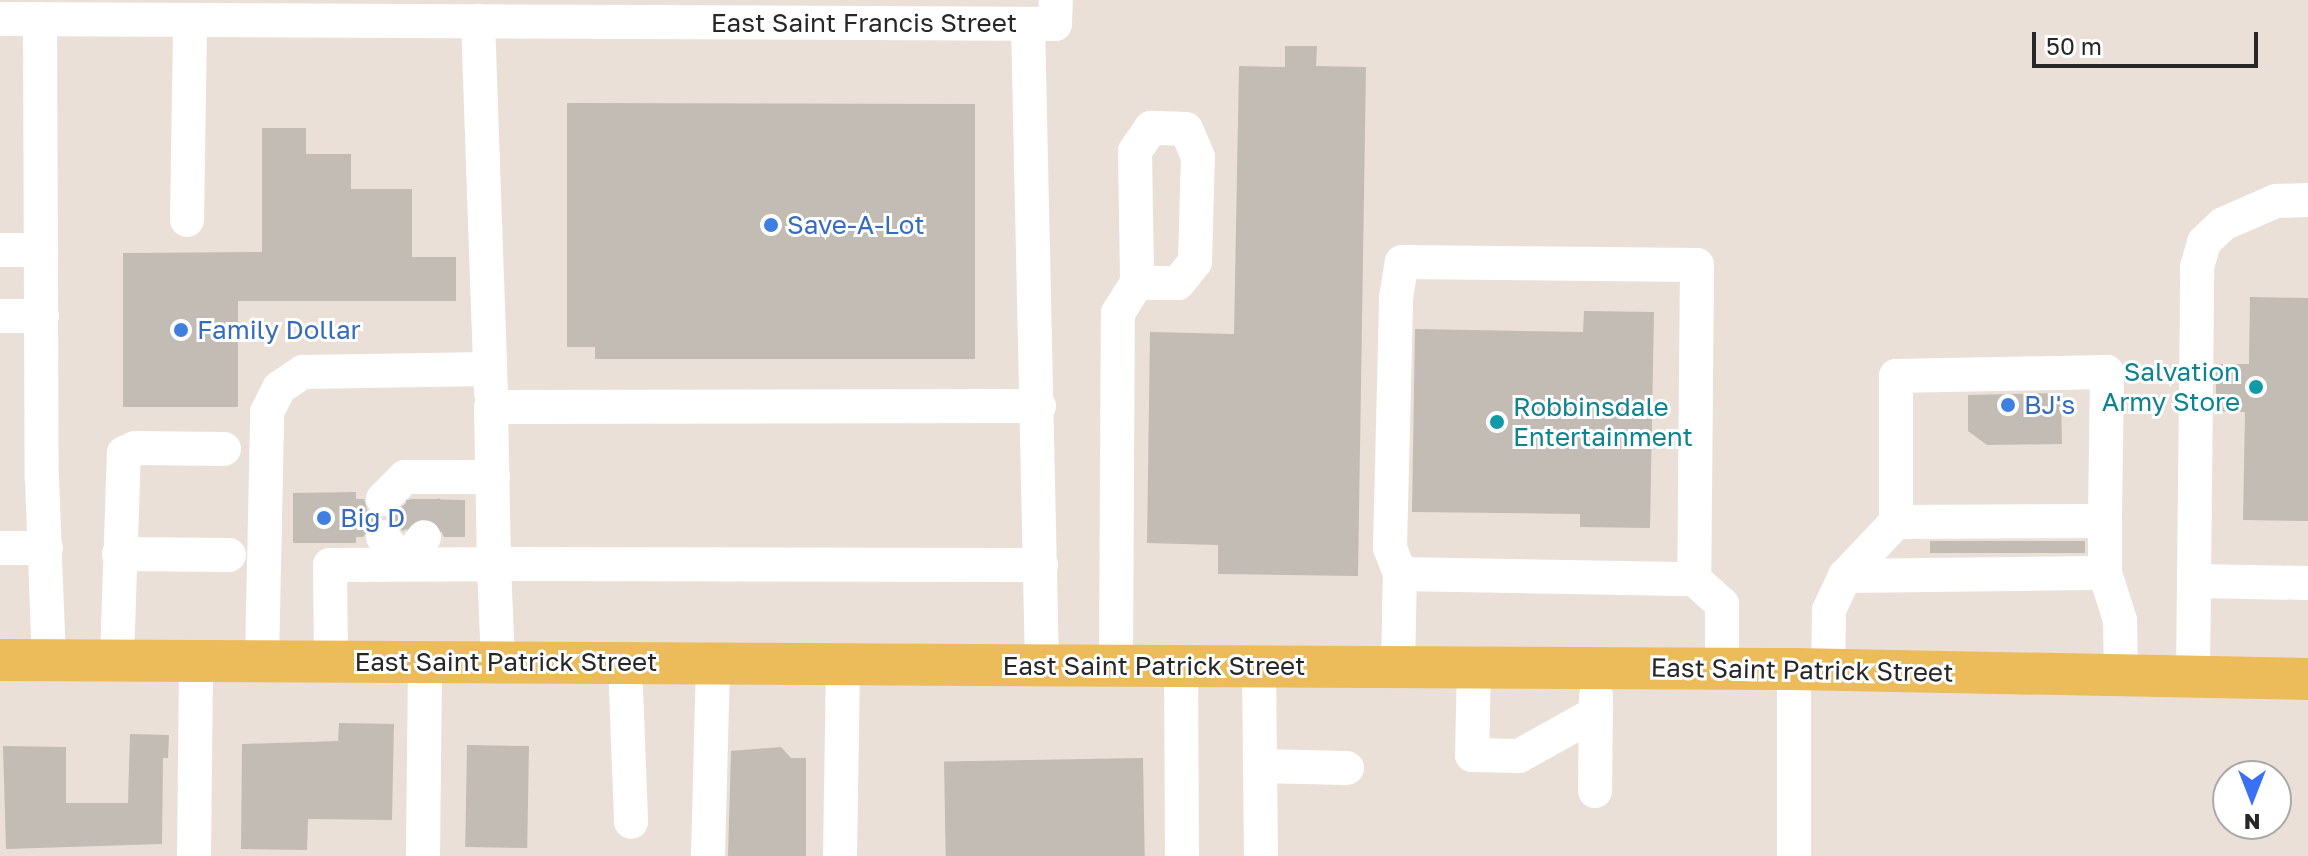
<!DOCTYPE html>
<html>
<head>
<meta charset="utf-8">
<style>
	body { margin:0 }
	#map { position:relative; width:2308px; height:856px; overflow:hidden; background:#eae0d8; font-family:"Golos Text",sans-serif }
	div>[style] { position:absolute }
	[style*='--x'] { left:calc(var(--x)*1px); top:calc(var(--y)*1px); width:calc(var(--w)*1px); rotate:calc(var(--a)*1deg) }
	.building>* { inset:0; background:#c2bcb4; transform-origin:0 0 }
	.minor-tunnel>* { height:34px; margin-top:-17px; transform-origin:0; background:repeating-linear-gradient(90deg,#c3bbb5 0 34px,transparent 0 51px) }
	.minor>* { height:34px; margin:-17px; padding:0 17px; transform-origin:17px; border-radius:17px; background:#fff }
	.major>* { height:42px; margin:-21px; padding:0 21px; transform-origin:21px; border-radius:21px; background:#ecbc5b }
	.dots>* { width:22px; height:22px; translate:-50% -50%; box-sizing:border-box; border:4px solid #fff; border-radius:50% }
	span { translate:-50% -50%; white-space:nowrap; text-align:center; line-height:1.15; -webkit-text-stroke:6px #fff; paint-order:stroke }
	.street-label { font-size:26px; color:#272727 }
	.shop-label { font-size:26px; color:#366cbe }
	.left { translate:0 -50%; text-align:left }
	.culture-label { font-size:26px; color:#0d838f }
	.right { translate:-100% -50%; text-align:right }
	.north { position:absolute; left:2212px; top:760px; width:80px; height:80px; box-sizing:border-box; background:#fff; border:2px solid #a9a9a9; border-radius:50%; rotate:180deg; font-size:22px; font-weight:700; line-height:32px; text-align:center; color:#272727 }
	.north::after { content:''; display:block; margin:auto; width:28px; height:36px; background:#3a70f5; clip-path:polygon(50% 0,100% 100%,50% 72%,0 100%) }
	.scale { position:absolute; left:2032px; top:32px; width:226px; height:36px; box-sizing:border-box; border:4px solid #272727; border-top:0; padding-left:10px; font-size:24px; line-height:28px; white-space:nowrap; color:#272727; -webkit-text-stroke:6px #fff; paint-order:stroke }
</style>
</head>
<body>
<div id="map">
	<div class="building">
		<div style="clip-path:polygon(1285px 46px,1317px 46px,1316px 66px,1366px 67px,1358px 576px,1218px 574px,1218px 545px,1147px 543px,1150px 332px,1234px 334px,1239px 66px,1285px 67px)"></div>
		<div style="clip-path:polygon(567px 103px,975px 104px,975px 359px,595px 359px,595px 347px,567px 347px)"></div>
		<div style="clip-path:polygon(262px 128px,306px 128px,306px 154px,351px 154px,351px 189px,412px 189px,412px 257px,456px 257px,456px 301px,238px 301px,238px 407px,123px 407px,123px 253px,262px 252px)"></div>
		<div style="clip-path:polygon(2250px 297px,2308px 298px,2308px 521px,2243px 520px,2245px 412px,2216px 411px,2216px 364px,2249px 364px)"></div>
		<div style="clip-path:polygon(1584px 311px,1654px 312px,1650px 528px,1580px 527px,1580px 514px,1412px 512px,1415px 329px,1583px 332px)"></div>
		<div style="clip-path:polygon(2061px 393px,2062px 444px,1987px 445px,1968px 431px,1968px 395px)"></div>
		<div style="clip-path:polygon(356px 492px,356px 499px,364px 499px,368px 513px,378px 518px,363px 537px,356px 537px,356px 543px,293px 543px,293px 493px)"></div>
		<div style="clip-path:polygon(411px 499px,465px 500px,465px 537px,444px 537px,437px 522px,426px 517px,403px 531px,388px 518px)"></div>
		<div style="left:2085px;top:541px;width:12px;height:155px;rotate:90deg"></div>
		<div style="clip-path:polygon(339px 723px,394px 724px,392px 820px,308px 819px,307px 850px,241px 849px,242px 744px,338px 741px)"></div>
		<div style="clip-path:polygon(130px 734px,169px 735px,168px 758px,163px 758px,162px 844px,6px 849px,3px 746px,66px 747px,66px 803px,128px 803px)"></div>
		<div style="left:467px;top:745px;width:62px;height:102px;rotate:1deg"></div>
		<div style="clip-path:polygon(781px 747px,791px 758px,806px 758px,806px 856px,728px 856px,731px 751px)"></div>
		<div style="left:1143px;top:758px;width:98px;height:199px;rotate:89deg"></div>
	</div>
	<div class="minor-tunnel">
		<div style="--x:423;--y:499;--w:38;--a:88"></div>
	</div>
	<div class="minor">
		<div style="--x:0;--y:19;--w:1055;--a:0.27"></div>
		<div style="--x:1055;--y:24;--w:24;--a:-88"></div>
		<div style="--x:40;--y:19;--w:460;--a:89.8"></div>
		<div style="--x:42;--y:479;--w:181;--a:87.8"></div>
		<div style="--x:478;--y:21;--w:372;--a:88"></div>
		<div style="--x:1028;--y:24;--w:641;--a:88.75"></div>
		<div style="--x:187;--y:220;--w:200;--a:-89.1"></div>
		<div style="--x:0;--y:250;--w:41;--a:0"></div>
		<div style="--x:0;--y:316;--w:42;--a:0"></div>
		<div style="--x:1039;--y:406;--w:548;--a:179.9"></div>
		<div style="--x:491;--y:407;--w:157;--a:88.9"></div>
		<div style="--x:494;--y:564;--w:547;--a:0.1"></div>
		<div style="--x:383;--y:499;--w:31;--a:-45"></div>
		<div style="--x:405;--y:477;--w:88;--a:0"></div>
		<div style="--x:1896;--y:522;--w:146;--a:-90"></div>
		<div style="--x:1896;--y:376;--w:211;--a:-1.1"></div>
		<div style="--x:2107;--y:372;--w:149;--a:90.8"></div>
		<div style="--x:383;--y:537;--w:34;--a:53"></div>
		<div style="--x:403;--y:564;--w:34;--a:-52"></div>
		<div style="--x:0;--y:548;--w:46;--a:0"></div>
		<div style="--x:119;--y:554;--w:110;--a:0.5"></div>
		<div style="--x:1400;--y:574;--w:28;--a:-111"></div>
		<div style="--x:1390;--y:548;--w:250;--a:-88.6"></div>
		<div style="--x:1396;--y:298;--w:36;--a:-81"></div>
		<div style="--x:1402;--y:262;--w:295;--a:0.6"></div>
		<div style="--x:1697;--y:265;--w:314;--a:90.5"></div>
		<div style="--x:1845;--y:576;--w:74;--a:-46.6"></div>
		<div style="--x:1896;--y:522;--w:209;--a:-0.3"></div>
		<div style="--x:2105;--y:521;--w:52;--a:90"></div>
		<div style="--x:2194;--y:581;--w:114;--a:1"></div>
		<div style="--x:117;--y:660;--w:207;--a:-88.1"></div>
		<div style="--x:124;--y:453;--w:12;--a:-24"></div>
		<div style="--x:135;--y:448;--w:89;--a:0.6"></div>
		<div style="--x:262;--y:661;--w:249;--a:-88.8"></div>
		<div style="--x:267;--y:412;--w:27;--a:-63"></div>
		<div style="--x:279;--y:388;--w:29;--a:-34"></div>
		<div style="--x:303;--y:372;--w:187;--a:-0.9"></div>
		<div style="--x:331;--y:661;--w:96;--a:-90.6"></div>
		<div style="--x:330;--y:565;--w:164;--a:-0.3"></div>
		<div style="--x:494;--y:564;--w:98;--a:87.7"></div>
		<div style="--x:625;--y:663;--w:159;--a:87.8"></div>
		<div style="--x:1116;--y:665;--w:352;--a:-89.7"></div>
		<div style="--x:1118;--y:313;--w:36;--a:-58"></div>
		<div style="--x:1137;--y:283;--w:41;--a:0"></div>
		<div style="--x:1178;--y:283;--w:27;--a:-51"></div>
		<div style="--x:1195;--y:262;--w:105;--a:-88.4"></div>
		<div style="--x:1198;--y:157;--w:30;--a:-113"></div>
		<div style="--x:1186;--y:129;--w:35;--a:-178"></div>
		<div style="--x:1151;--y:128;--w:28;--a:125"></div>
		<div style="--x:1135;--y:151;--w:132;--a:89.1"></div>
		<div style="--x:1181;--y:666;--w:190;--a:89.7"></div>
		<div style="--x:1259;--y:666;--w:190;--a:89.4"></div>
		<div style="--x:1398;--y:667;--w:93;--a:-88.8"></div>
		<div style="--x:1400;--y:574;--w:294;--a:1"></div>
		<div style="--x:1694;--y:579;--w:38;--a:42"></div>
		<div style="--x:1722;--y:604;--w:65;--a:90"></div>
		<div style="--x:1474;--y:667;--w:88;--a:91.3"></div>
		<div style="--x:1472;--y:755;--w:47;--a:1.2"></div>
		<div style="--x:1519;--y:756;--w:88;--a:-29.2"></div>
		<div style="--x:1828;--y:670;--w:60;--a:-89"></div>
		<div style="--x:1829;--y:610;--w:38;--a:-65"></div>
		<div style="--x:1845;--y:576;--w:260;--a:-0.7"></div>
		<div style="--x:2105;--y:573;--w:49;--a:72.3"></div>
		<div style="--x:2120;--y:620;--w:56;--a:89"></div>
		<div style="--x:2193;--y:677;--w:410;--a:-89.4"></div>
		<div style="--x:2197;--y:267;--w:26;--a:-74"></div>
		<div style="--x:2204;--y:242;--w:26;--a:-43"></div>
		<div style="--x:2223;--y:224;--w:58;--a:-23.5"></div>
		<div style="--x:2276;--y:201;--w:32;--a:-2"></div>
		<div style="--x:1260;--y:766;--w:87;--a:1.3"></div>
		<div style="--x:1595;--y:791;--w:95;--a:-89.4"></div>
		<div style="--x:194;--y:856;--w:195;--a:-89.4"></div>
		<div style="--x:423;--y:856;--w:194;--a:-89.4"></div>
		<div style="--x:708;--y:856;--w:193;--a:-88.5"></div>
		<div style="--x:840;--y:856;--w:192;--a:-89.1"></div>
		<div style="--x:1794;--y:856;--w:187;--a:-90"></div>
	</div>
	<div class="major">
		<div style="--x:0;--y:660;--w:1794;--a:0.29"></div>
		<div style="--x:1794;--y:669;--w:514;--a:1.11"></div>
	</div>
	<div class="dots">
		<div style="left:771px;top:225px;background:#3f7fe0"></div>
		<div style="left:181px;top:330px;background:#3f7fe0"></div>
		<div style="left:2256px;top:387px;background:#0f9aa8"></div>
		<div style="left:2008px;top:405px;background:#3f7fe0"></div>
		<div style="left:1497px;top:422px;background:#0f9aa8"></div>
		<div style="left:324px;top:518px;background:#3f7fe0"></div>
	</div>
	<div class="street-label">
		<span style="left:864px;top:23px">East Saint Francis Street</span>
		<span style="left:506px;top:662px">East Saint Patrick Street</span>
		<span style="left:1154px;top:666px">East Saint Patrick Street</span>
		<span style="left:1802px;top:670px;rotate:1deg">East Saint Patrick Street</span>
	</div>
	<div class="shop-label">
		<span class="left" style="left:787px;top:225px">Save-A-Lot</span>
		<span class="left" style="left:197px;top:330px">Family Dollar</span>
		<span class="left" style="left:2024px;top:405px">BJ's</span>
		<span class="left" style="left:340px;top:518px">Big D</span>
	</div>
	<div class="culture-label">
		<span class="right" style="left:2240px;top:387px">Salvation<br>Army Store</span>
		<span class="left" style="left:1513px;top:422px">Robbinsdale<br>Entertainment</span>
	</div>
	<div class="north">N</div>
	<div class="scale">50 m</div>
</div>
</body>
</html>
